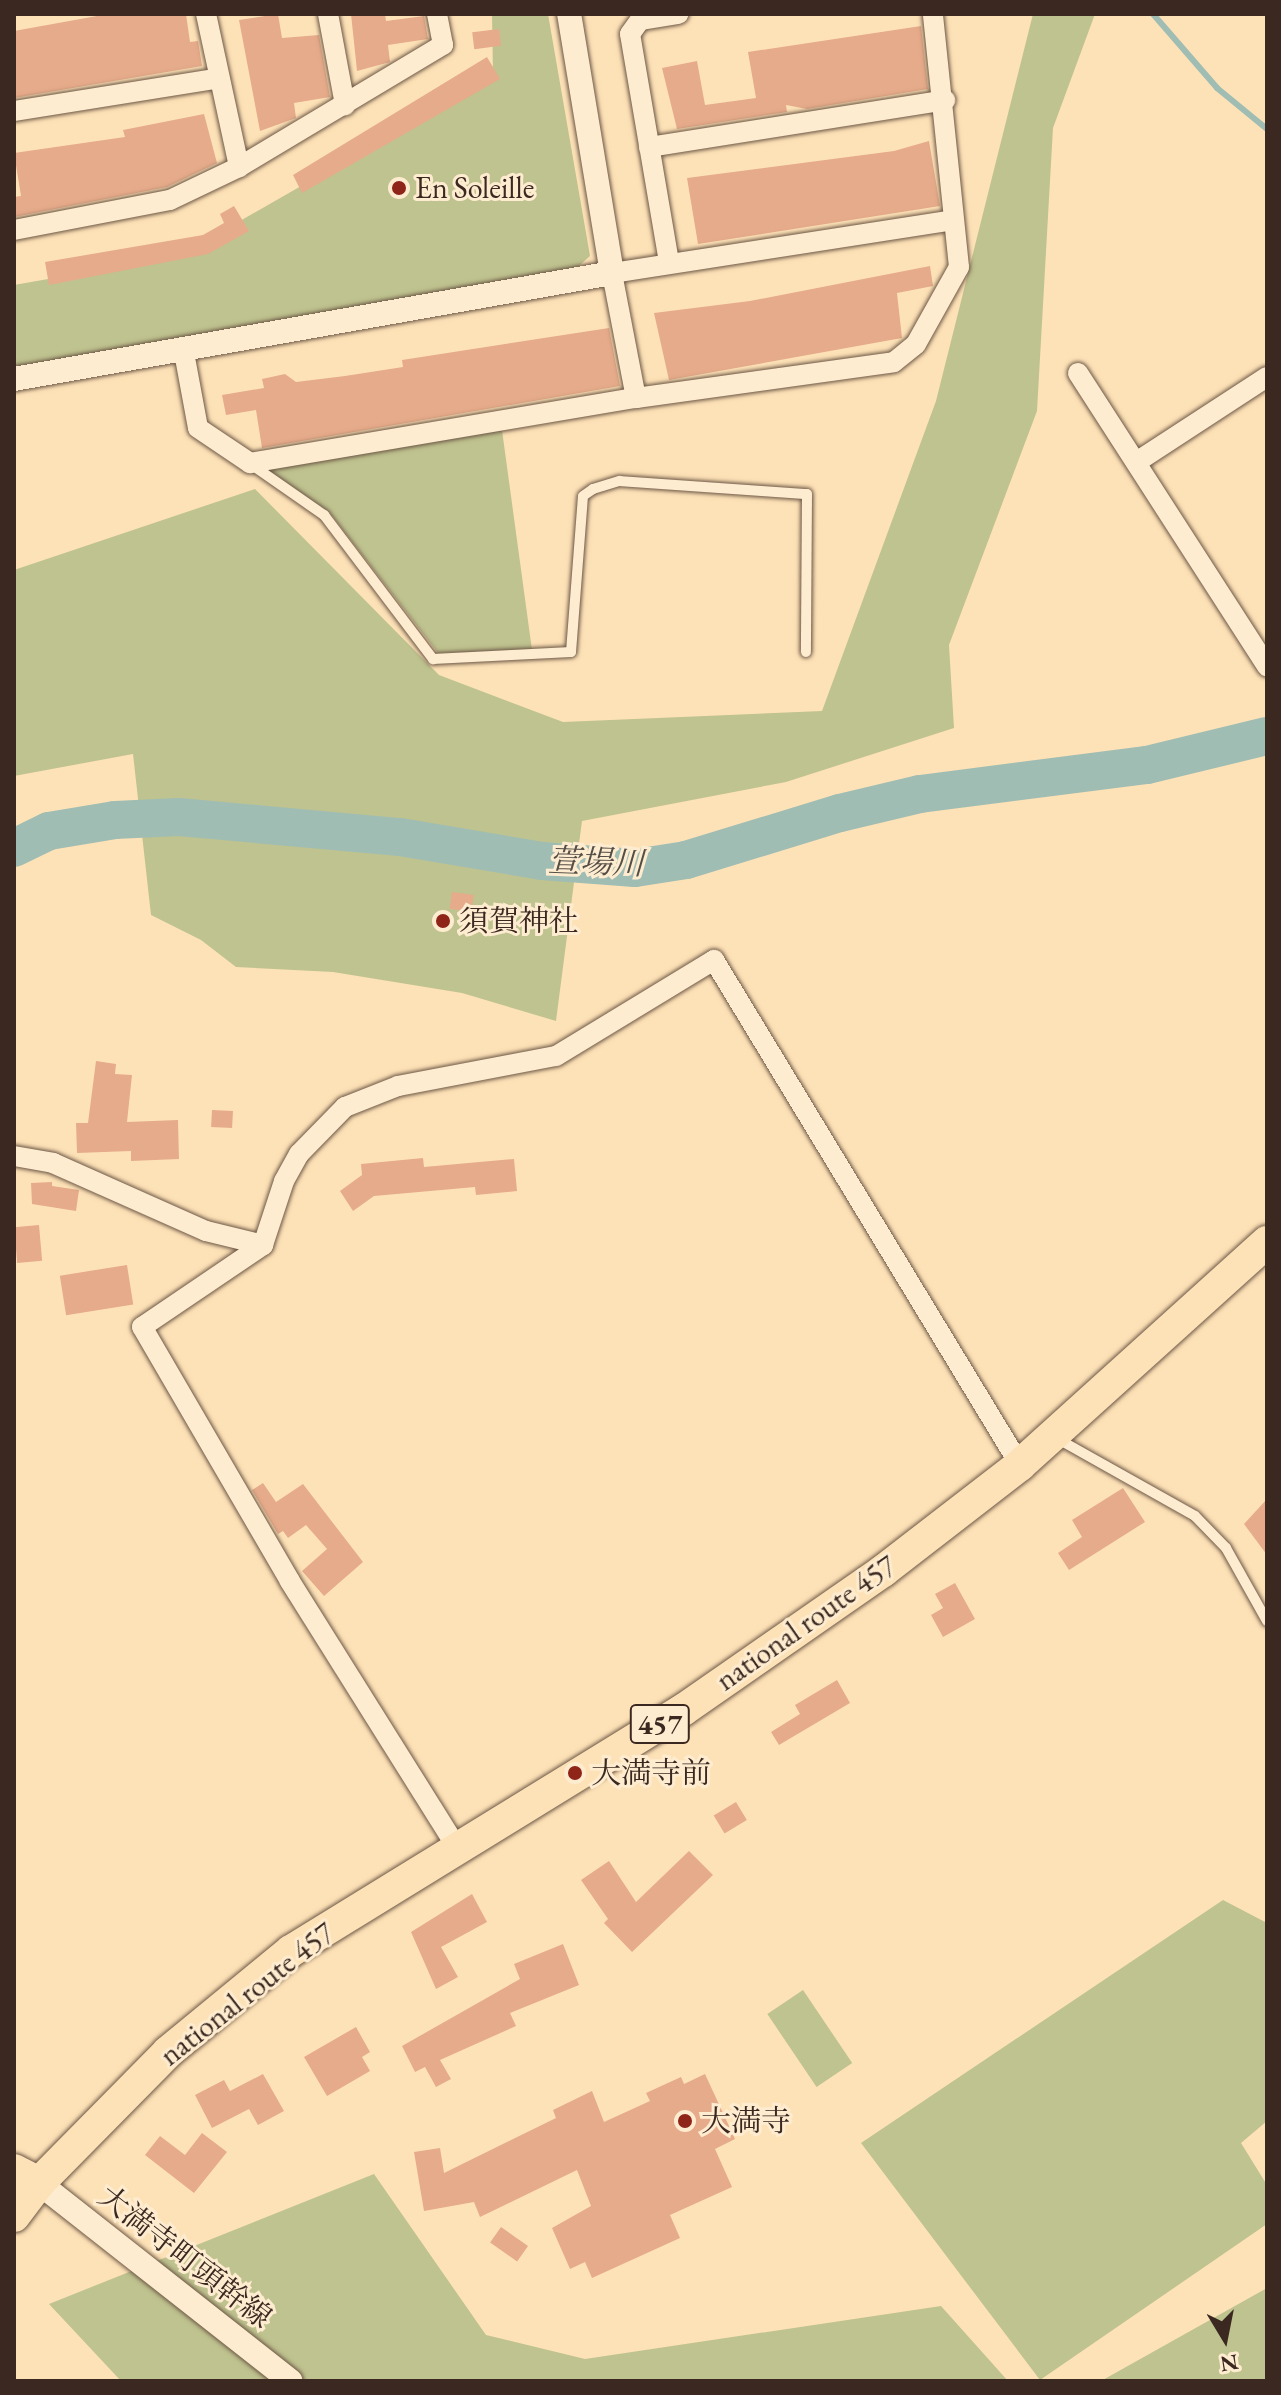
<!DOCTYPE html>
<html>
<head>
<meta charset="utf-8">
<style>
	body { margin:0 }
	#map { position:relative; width:1281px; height:2395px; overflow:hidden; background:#fee2b7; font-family:"EB Garamond","Noto Serif JP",serif }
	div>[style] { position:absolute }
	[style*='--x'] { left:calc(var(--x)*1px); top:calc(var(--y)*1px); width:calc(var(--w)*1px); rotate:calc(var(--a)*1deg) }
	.green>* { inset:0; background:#bfc38f; transform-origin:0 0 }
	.stream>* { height:6px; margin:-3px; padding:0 3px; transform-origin:3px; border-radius:3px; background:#a0bdb3 }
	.river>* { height:38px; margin:-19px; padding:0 19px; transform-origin:19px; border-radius:19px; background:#a0bdb3 }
	.building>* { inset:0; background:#e6ab8a; transform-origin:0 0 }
	.roads { filter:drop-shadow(0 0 2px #6c5746) drop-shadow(0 0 2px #6c5746) }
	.service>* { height:10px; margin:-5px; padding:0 5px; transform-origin:5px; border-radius:5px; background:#feecd0 }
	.minor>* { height:20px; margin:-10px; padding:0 10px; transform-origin:10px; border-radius:10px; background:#feecd0 }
	.tertiary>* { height:24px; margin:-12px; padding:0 12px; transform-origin:12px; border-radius:12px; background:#feecd0 }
	.trunk>* { height:32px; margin:-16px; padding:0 16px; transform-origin:16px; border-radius:16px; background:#fee2b7 }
	.dots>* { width:22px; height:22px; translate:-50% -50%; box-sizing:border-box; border:4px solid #feecd0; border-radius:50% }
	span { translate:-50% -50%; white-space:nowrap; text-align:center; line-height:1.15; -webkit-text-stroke:6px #feecd0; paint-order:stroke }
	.shield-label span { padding:2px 6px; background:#feecd0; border:2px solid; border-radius:6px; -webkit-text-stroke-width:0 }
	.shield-label { font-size:28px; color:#3b2921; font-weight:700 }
	.poi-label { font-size:30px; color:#3b2921 }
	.left { translate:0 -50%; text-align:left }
	.street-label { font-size:30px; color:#3b2921 }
	.water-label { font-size:32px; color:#544e46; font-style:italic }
	.frame { position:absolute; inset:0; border:16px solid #3b2921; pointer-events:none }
	.north { position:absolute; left:1185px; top:2299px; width:80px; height:80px; -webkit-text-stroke:6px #feecd0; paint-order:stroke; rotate:170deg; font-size:22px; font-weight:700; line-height:32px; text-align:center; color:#3b2921 }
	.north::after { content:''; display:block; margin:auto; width:28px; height:36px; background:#3b2921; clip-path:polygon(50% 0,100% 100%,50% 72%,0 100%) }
</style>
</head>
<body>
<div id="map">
	<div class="green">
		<div style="clip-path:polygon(492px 14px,548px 14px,590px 256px,572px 272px,14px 370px,14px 285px,179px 256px,493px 76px)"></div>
		<div style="clip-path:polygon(1033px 14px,1095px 14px,1053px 128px,1037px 411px,949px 645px,954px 728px,786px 782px,582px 821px,556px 1021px,462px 993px,333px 972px,236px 967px,201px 940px,151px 915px,133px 754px,14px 776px,14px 570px,255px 489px,439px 675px,563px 722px,822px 711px,936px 401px)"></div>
		<div style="clip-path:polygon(502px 430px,532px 650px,438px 653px,330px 513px,266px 469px)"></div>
		<div style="clip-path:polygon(1223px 1900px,1267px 1923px,1267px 2121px,1241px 2143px,1267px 2185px,1267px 2224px,1040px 2380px,861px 2143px)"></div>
		<div style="left:803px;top:1990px;width:88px;height:43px;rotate:56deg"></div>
		<div style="clip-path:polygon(374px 2174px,486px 2335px,585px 2359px,941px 2306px,1008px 2381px,121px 2381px,49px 2304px)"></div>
		<div style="clip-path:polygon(1267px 2288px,1267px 2381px,1101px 2381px)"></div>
	</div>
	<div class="stream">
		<div style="--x:1153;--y:14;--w:98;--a:49.1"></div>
		<div style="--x:1217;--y:88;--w:65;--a:39.4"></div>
	</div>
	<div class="river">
		<div style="--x:14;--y:848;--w:39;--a:-26"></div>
		<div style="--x:49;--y:831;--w:67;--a:-9.5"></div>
		<div style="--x:115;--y:820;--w:64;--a:-2.7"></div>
		<div style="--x:179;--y:817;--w:222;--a:5.2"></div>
		<div style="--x:400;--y:837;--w:144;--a:9.6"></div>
		<div style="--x:542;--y:861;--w:93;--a:4.3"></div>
		<div style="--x:635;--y:868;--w:52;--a:-8.9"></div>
		<div style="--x:686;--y:860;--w:161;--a:-17"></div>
		<div style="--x:840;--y:813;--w:82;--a:-13.4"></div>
		<div style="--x:920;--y:794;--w:229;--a:-7.3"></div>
		<div style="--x:1147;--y:765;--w:123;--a:-13.6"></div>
	</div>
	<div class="building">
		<div style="clip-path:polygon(108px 14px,186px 14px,190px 42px,198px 41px,202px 66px,14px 98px,14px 31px)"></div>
		<div style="clip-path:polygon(278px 14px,282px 38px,319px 35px,330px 97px,294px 103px,296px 118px,260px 131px,239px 20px)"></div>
		<div style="clip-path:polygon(351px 14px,385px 14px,386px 21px,424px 16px,428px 39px,388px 45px,390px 62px,357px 71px)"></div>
		<div style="clip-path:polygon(921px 26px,928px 89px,807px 109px,786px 105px,787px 112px,677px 129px,662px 68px,697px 61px,705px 105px,756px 98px,748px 52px)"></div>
		<div style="left:499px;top:29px;width:17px;height:27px;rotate:83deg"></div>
		<div style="clip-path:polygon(487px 57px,500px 79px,302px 193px,293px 175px)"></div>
		<div style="clip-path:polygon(204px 114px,217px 163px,167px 187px,14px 217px,14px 197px,21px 196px,14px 153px,125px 137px,123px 130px)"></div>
		<div style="clip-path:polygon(929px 141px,940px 206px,698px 244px,687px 178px,894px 151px)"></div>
		<div style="clip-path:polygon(234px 206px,249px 231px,208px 254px,49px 285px,45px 262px,203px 235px,224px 223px,220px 214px)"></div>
		<div style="clip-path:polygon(930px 266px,933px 286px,897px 293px,902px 338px,669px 380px,654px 313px,750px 301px)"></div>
		<div style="clip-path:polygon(609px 328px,620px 386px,262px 448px,256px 410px,226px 415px,222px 395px,264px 388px,262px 379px,285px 374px,296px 382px,345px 376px,403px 367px,402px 360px)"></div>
		<div style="left:452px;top:892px;width:22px;height:17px;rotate:8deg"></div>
		<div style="clip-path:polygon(96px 1061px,116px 1064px,115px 1074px,132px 1075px,127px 1122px,178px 1120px,179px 1159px,131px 1161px,131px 1151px,77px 1153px,76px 1123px,88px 1123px)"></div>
		<div style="left:212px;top:1110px;width:21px;height:17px;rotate:3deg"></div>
		<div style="clip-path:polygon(423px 1158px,424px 1167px,514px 1159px,517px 1191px,476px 1195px,475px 1187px,374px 1196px,353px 1211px,340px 1191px,362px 1175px,361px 1164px)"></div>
		<div style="clip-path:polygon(52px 1182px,52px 1186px,79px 1190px,76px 1211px,32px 1204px,31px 1183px)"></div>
		<div style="left:39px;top:1225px;width:36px;height:25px;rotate:85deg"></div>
		<div style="left:127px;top:1265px;width:40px;height:68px;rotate:81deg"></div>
		<div style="clip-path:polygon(263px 1483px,276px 1502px,303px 1484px,363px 1562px,324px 1596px,302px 1571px,327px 1549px,306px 1525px,288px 1538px,283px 1531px,278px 1534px,252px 1490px)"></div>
		<div style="clip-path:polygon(1123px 1488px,1145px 1522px,1069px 1570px,1058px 1553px,1082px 1537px,1072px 1520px)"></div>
		<div style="clip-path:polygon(1267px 1499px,1267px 1555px,1244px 1524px)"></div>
		<div style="clip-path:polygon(955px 1583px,975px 1619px,943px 1637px,931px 1615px,943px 1608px,935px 1594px)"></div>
		<div style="clip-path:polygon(837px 1680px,850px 1703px,779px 1745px,771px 1732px,800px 1714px,795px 1705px)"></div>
		<div style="left:736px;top:1802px;width:21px;height:26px;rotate:59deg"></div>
		<div style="clip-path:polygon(689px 1851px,713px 1875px,632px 1952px,604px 1923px,608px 1919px,581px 1880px,609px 1861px,636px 1902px)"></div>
		<div style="clip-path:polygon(472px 1894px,487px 1922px,441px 1947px,458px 1977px,436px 1989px,411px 1932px)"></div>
		<div style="clip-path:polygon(563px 1944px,579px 1985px,510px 2013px,516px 2026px,440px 2060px,451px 2079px,436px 2087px,425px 2067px,415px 2072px,402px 2046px,520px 1979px,514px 1964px)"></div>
		<div style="clip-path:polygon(356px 2027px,370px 2052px,362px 2057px,370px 2071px,327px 2096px,304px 2057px)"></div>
		<div style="clip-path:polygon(263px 2074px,284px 2111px,258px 2125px,249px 2109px,212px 2128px,195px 2095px,224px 2080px,230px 2091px)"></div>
		<div style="clip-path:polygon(705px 2074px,735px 2139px,715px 2149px,732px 2187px,670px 2215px,680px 2238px,592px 2278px,585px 2262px,570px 2269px,552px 2228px,591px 2206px,577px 2170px,480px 2217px,474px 2202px,424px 2211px,414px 2152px,440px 2148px,444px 2173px,556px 2118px,553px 2110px,592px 2091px,604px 2122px,650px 2101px,646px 2093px,681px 2077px,684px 2084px)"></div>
		<div style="clip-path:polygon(202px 2133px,227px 2152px,194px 2193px,145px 2155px,160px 2136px,185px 2155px)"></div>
		<div style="left:501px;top:2227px;width:33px;height:19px;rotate:35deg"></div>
	</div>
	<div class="roads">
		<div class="service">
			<div style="--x:252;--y:465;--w:88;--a:34.8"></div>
			<div style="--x:324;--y:515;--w:181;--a:52.9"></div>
			<div style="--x:433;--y:659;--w:138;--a:-2.9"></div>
			<div style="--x:571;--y:652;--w:156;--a:-85.6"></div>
			<div style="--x:583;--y:496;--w:12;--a:-35"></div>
			<div style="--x:593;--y:489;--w:28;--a:-17"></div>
			<div style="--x:620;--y:481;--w:187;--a:4"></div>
			<div style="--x:807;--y:494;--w:158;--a:90.4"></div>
			<div style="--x:1058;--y:1439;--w:157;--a:29.3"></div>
			<div style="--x:1195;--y:1516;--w:45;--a:45.9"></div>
			<div style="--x:1226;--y:1548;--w:84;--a:60.7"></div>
		</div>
		<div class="minor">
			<div style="--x:206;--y:14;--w:157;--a:77.8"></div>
			<div style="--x:328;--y:14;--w:93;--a:79.4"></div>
			<div style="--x:14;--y:111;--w:208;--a:-9.1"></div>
			<div style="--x:649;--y:147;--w:300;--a:-9"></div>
			<div style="--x:14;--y:230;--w:159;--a:-10.9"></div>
			<div style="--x:170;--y:200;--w:76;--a:-25.6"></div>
			<div style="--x:239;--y:167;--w:238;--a:-30.9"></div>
			<div style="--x:443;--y:45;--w:32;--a:-101"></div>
			<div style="--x:669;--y:262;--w:231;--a:-99.7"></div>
			<div style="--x:630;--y:34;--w:17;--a:-54"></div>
			<div style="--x:640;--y:20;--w:39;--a:-9"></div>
			<div style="--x:183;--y:347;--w:82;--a:79.5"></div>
			<div style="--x:198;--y:428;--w:63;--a:33.9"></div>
			<div style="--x:250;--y:463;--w:391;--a:-9.6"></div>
			<div style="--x:636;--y:398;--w:260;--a:-7.9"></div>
			<div style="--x:894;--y:362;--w:28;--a:-39"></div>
			<div style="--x:916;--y:344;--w:88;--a:-60.8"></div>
			<div style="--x:959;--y:267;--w:254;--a:-95.9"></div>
			<div style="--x:1078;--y:373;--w:349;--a:57.2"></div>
			<div style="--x:636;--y:398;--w:127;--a:-100.9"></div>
			<div style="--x:612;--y:273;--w:345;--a:-8.8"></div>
			<div style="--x:1138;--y:461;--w:154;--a:-33.1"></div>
			<div style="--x:14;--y:1156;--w:40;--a:10"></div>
			<div style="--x:53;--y:1163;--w:167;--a:24"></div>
			<div style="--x:206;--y:1231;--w:59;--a:13.8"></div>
			<div style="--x:456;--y:1846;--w:313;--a:-122.1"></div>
			<div style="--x:290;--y:1581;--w:294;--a:-120.2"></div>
			<div style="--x:142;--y:1327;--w:146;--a:-34.1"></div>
			<div style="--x:263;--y:1245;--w:67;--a:-71.8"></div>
			<div style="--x:284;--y:1181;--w:31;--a:-61"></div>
			<div style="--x:299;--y:1154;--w:66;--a:-45.6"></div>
			<div style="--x:345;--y:1107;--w:57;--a:-21.6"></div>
			<div style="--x:398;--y:1086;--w:161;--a:-10.8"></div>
			<div style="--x:556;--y:1056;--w:185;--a:-31.3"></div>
			<div style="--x:714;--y:960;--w:590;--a:58.79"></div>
		</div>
		<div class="tertiary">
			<div style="--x:14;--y:379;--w:607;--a:-10.05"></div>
			<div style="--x:612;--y:273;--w:263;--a:-99.4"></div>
			<div style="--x:39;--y:2183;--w:320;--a:38.2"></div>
		</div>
		<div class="trunk">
			<div style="--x:14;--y:2170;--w:28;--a:27"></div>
			<div style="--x:14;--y:2216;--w:41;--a:-52.9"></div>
			<div style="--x:39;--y:2183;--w:184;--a:-45.4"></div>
			<div style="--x:168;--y:2052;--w:159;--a:-39.4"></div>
			<div style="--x:291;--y:1951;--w:460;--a:-31.6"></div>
			<div style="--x:683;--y:1710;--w:244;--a:-34.8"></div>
			<div style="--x:883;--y:1571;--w:173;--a:-37.7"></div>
			<div style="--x:1020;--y:1465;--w:333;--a:-42.1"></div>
		</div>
	</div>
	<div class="dots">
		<div style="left:399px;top:188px;background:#8f2418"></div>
		<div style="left:443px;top:921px;background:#8f2418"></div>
		<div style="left:575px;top:1773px;background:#8f2418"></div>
		<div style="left:685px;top:2121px;background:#8f2418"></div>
	</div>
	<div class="shield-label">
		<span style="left:660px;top:1724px">457</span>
	</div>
	<div class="poi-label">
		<span class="left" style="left:415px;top:188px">En Soleille</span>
		<span class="left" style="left:459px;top:921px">須賀神社</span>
		<span class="left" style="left:591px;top:1773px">大満寺前</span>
		<span class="left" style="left:701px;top:2121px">大満寺</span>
	</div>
	<div class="street-label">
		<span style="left:806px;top:1623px;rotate:-35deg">national route 457</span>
		<span style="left:247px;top:1994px;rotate:-38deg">national route 457</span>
		<span style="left:185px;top:2257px;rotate:38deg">大満寺町頭幹線</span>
	</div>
	<div class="water-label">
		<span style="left:596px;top:862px;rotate:2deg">萱場川</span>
	</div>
	<div class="frame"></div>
	<div class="north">N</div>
</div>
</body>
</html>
